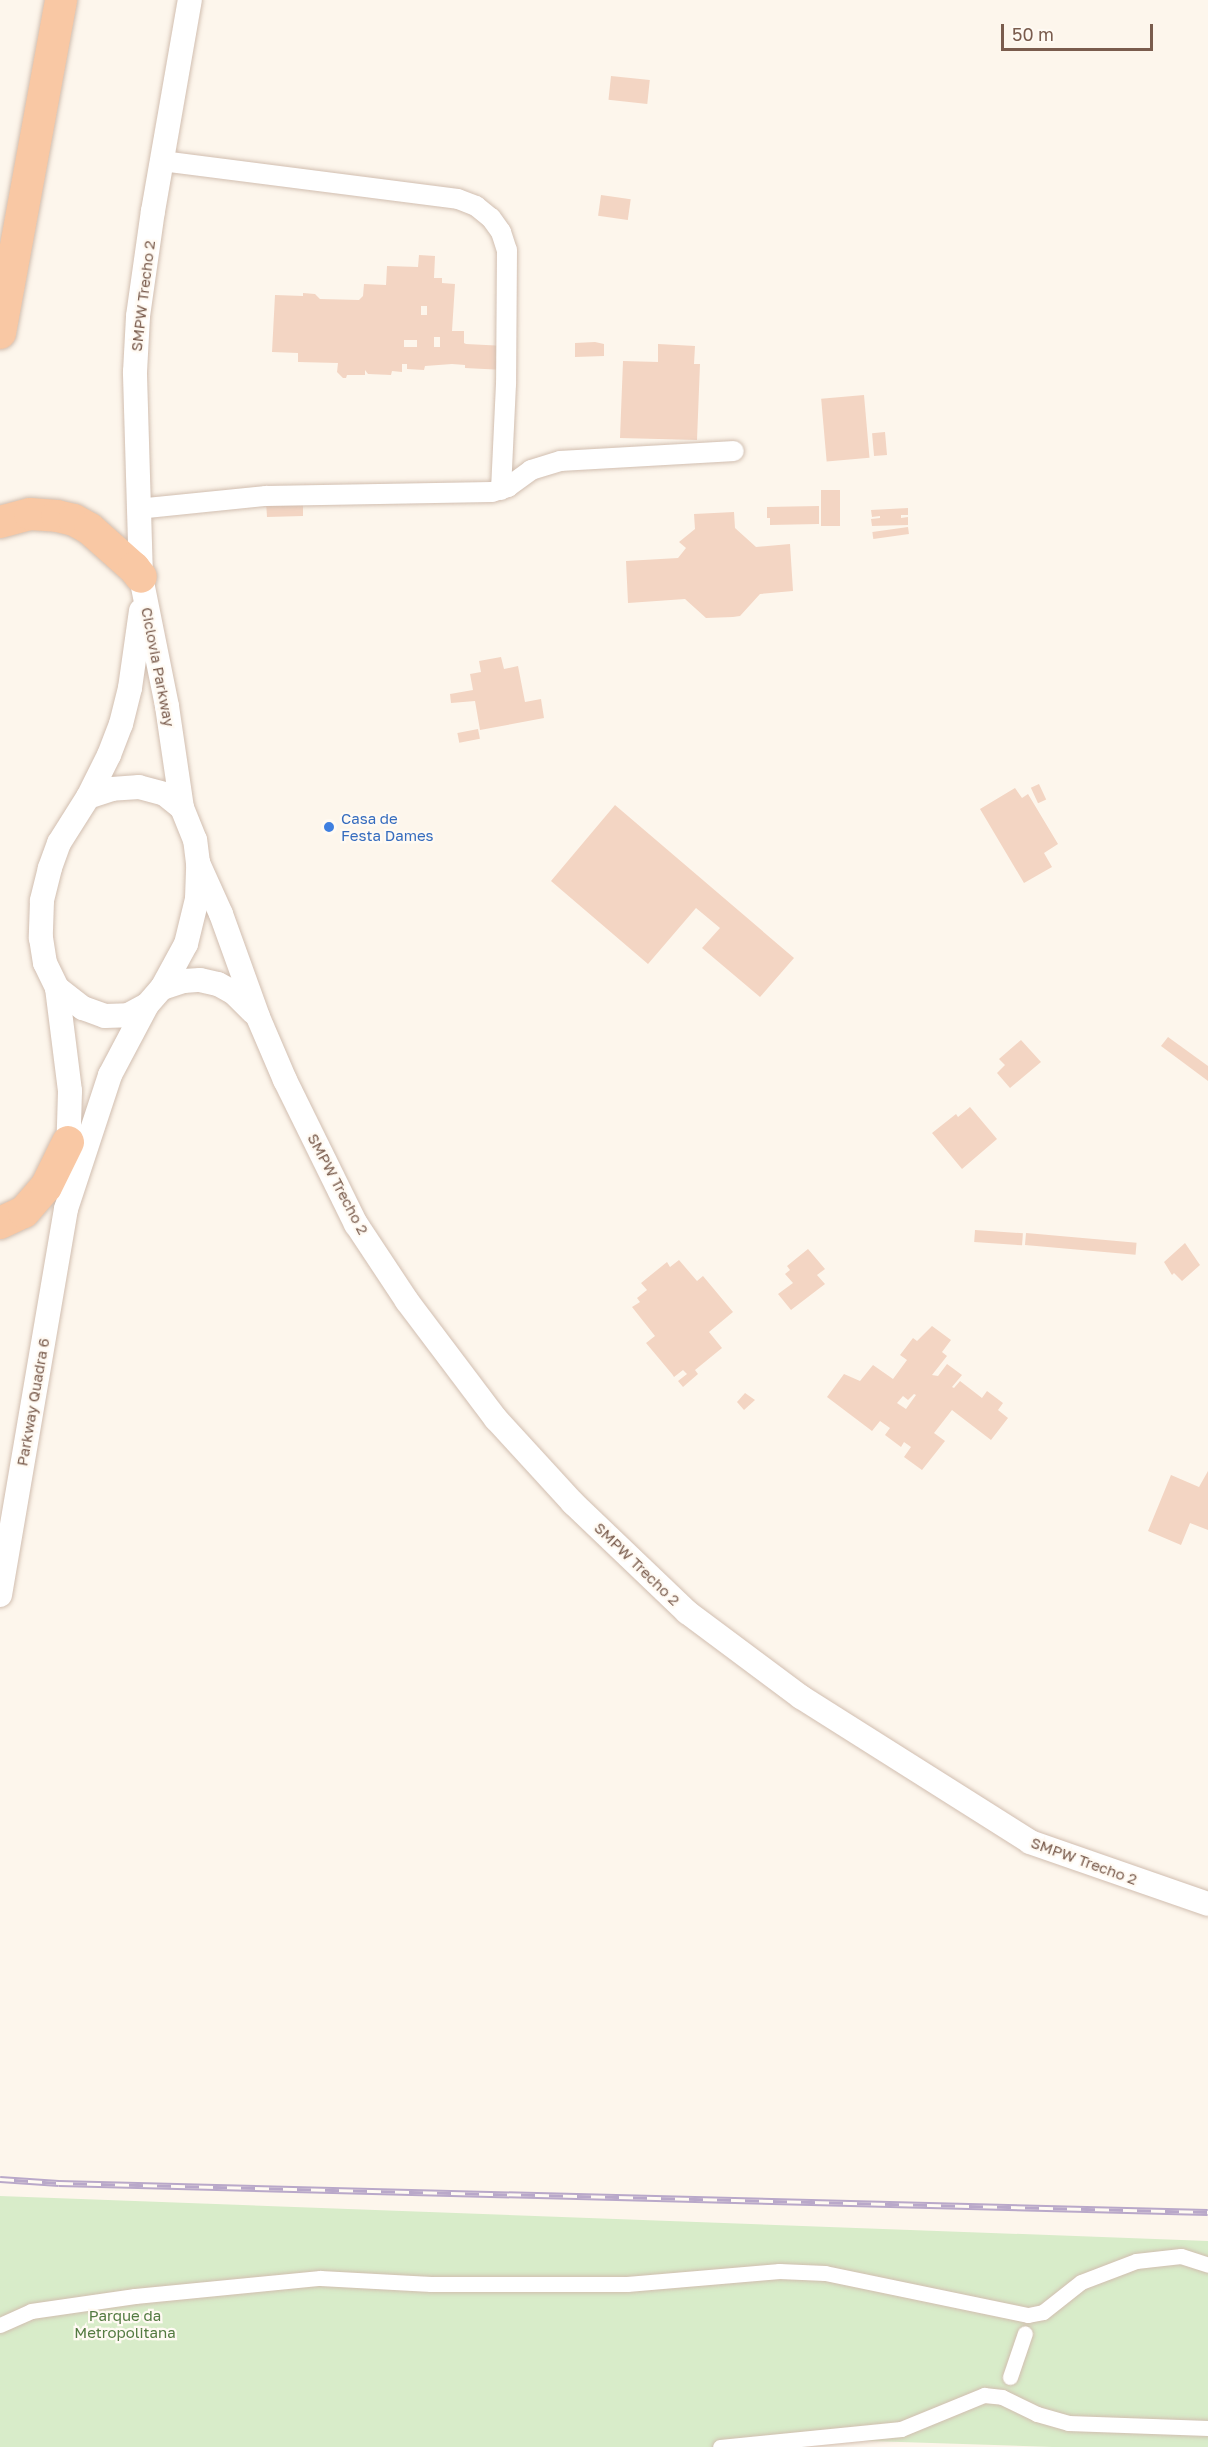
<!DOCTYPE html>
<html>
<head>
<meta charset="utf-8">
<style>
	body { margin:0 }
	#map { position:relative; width:1208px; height:2447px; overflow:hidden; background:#fdf6ec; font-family:"Golos Text",sans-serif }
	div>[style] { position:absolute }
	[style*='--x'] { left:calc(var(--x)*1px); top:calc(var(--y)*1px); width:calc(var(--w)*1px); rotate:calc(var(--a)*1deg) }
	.green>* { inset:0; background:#d8ecc9 }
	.building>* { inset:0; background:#f3d5c3; transform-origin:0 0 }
	.roads { filter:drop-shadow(0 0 2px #d1beb0) drop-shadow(0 0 2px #d1beb0) }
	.pedestrian>* { height:15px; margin:-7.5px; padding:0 7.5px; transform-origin:7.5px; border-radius:7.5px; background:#fff }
	.minor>* { height:20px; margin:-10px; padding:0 10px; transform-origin:10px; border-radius:10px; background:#fff }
	.tertiary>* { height:24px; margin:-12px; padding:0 12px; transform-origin:12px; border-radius:12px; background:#fff }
	.trunk>* { height:32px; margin:-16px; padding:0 16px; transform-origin:16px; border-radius:16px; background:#f9c8a4 }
	.rail>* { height:7px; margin-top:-3.5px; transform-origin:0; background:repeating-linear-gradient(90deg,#fffaf3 0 14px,#b9a8c9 0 28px); box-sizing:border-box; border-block:2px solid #b9a8c9 }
	.dots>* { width:16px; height:16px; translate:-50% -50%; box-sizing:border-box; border:3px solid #fffaf3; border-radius:50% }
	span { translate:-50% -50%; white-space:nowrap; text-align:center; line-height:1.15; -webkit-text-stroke:4.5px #fffaf3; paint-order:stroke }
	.street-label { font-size:15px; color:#7a5c4d }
	.shop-label { font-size:15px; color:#366cbe }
	.left { translate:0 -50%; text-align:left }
	.park-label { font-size:15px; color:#537a41 }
	.scale { position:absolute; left:1001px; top:24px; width:152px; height:27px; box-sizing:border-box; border:3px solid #7a5c4d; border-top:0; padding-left:8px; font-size:18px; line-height:21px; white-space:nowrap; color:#7a5c4d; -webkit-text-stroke:4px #fffaf3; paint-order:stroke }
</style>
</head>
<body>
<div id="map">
	<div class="green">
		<div style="clip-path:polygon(0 2196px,1208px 2241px,1208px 2447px,1053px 2447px,806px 2439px,747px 2447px,0 2447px)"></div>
	</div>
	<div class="building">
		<div style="left:611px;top:76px;width:39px;height:24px;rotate:6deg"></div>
		<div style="left:601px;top:195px;width:30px;height:21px;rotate:8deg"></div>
		<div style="clip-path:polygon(evenodd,419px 255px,435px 256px,434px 278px,442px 278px,442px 283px,455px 284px,452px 331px,464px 331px,464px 343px,466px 344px,506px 346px,504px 370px,465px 368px,465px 365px,452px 364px,425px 366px,424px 370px,407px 369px,407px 364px,402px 364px,402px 372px,392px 371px,391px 375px,368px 374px,365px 370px,365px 375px,347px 375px,346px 378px,343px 378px,337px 372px,338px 363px,298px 362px,298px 353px,272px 352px,275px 295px,303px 296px,303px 293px,315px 294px,320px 299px,359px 300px,363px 296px,364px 284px,386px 285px,387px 266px,418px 267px,419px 255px,421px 306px,427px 306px,427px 315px,421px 315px,421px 306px,419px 255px,434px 337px,440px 337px,440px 347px,434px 347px,434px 337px,419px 255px,404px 340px,417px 340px,417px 347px,404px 347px,404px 340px)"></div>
		<div style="clip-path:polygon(595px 342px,604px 344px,604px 356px,575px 357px,575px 343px)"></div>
		<div style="clip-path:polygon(658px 344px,695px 346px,694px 364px,700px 364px,697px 440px,620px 438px,623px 361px,658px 362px)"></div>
		<div style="left:864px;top:395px;width:63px;height:43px;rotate:85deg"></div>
		<div style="left:885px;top:432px;width:23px;height:13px;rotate:85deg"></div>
		<div style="left:821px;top:490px;width:19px;height:36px"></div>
		<div style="clip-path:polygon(266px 501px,303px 502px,303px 516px,267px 517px)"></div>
		<div style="clip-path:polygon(819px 506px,819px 524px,770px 525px,770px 518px,767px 518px,767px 507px)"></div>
		<div style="clip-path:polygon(908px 508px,908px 515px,901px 515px,901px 518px,908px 517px,908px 525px,872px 526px,871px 519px,880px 518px,880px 516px,872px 517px,871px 510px)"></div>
		<div style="clip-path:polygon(734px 512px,735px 528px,756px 547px,790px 544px,793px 591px,760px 594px,740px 616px,733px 617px,706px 618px,685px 599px,628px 603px,626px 561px,678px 558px,686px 548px,679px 542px,695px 529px,694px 514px)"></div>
		<div style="left:908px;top:527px;width:7px;height:36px;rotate:82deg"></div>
		<div style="clip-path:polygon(501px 657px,504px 669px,518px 666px,525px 702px,541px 699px,544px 718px,480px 730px,475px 701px,451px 703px,450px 694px,473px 690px,470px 674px,481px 672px,479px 661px)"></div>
		<div style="left:478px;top:729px;width:10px;height:21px;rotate:79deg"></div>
		<div style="left:1039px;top:784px;width:17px;height:9px;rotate:65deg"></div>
		<div style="clip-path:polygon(1015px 788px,1022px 798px,1028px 794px,1058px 844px,1044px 853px,1052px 867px,1024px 883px,980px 809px)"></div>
		<div style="clip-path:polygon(615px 805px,794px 958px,760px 997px,702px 948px,720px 928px,696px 908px,648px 964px,551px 881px)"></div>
		<div style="clip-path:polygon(1168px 1037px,1208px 1066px,1208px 1081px,1161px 1046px)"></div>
		<div style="clip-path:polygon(1021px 1040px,1041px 1062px,1010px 1088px,997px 1073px,1005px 1065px,999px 1059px)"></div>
		<div style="clip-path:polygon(970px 1107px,997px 1139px,962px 1169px,932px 1133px,956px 1114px,958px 1117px)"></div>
		<div style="left:975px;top:1230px;width:48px;height:12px;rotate:4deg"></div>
		<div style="left:1026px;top:1233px;width:111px;height:12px;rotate:5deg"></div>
		<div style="clip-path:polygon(1185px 1243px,1200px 1265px,1182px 1281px,1174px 1273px,1172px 1275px,1164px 1262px)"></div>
		<div style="clip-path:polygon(808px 1249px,825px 1269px,817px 1275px,825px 1284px,791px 1310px,778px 1294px,793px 1283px,785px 1274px,790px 1270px,787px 1266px)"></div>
		<div style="clip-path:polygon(679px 1260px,697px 1281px,703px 1276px,733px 1312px,709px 1332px,722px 1348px,695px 1370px,698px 1374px,683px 1387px,678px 1381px,687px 1374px,683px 1370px,674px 1377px,672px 1374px,646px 1343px,655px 1336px,632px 1307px,640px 1302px,637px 1298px,647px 1290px,641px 1283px,667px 1262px,670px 1267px)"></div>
		<div style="clip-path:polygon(evenodd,932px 1326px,951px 1340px,942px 1352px,947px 1356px,932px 1375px,938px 1376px,947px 1364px,962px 1375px,952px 1387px,954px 1388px,960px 1381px,982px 1398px,987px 1391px,1003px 1403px,998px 1410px,1008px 1418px,991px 1440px,952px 1410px,934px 1433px,945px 1441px,922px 1470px,904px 1457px,911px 1447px,904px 1442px,901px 1447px,885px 1435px,890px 1428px,880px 1421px,872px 1431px,827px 1397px,844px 1374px,860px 1381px,873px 1365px,893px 1379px,907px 1360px,900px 1355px,913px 1338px,917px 1341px,932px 1326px,914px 1394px,916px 1395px,906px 1409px,897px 1403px,903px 1396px,908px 1400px,914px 1394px)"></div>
		<div style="clip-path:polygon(745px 1393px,755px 1400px,744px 1410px,737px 1402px)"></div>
		<div style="clip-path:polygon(1208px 1471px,1208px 1530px,1190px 1523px,1181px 1545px,1148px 1531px,1171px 1475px,1199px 1487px)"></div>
	</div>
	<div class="roads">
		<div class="pedestrian">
			<div style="--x:0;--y:2325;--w:34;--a:-24"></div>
			<div style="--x:31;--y:2311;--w:105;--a:-8.2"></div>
			<div style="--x:135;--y:2296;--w:186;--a:-5.6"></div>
			<div style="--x:320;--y:2278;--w:111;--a:3.1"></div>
			<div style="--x:431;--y:2284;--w:196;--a:0"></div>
			<div style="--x:627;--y:2284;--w:153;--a:-4.9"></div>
			<div style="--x:779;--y:2271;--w:46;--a:2.5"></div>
			<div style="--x:825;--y:2273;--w:207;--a:11.7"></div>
			<div style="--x:1028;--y:2315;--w:15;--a:-11"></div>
			<div style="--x:1043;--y:2312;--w:48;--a:-38.3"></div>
			<div style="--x:1081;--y:2282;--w:59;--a:-20.9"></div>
			<div style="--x:1136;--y:2261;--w:45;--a:-6.3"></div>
			<div style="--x:1181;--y:2256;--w:28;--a:18"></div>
			<div style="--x:1010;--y:2377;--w:46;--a:-71.2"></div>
			<div style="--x:720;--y:2447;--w:182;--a:-5.7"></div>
			<div style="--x:901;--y:2429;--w:90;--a:-22.3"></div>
			<div style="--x:984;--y:2395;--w:18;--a:6"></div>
			<div style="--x:1002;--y:2397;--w:39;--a:26"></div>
			<div style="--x:1037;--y:2414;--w:32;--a:16"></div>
			<div style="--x:1068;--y:2423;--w:140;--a:2"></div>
		</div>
		<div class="minor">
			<div style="--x:162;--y:161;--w:298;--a:7.3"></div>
			<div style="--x:458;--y:199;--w:19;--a:21"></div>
			<div style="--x:476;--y:206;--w:19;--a:39"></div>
			<div style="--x:491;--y:218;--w:17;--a:54"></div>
			<div style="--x:501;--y:232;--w:19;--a:72"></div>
			<div style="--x:507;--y:250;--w:134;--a:90.4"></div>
			<div style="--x:506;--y:384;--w:106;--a:92.7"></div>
			<div style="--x:137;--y:509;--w:130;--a:-5.8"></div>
			<div style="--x:266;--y:496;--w:226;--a:-1"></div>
			<div style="--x:492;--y:492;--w:17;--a:-17"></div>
			<div style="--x:508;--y:487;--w:29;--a:-36"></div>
			<div style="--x:531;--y:470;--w:31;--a:-17"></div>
			<div style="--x:561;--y:461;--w:173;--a:-3.3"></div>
		</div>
		<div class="tertiary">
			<div style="--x:88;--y:797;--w:47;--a:-63.4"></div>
			<div style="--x:109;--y:755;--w:33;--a:-69"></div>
			<div style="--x:121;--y:724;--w:37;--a:-76"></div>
			<div style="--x:130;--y:688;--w:78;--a:-81.9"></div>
			<div style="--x:182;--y:808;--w:103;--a:-98.4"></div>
			<div style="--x:167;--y:706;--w:132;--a:-101.4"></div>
			<div style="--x:141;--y:577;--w:205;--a:-91.7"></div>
			<div style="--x:135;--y:372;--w:56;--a:-86.9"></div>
			<div style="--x:138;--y:316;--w:106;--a:-81.9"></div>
			<div style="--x:153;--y:211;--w:214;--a:-80.1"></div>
			<div style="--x:198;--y:863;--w:56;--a:65.7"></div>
			<div style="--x:221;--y:914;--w:109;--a:70.2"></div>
			<div style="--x:258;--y:1017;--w:69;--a:66.8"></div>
			<div style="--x:285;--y:1080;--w:161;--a:63.8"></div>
			<div style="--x:356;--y:1224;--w:92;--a:56.5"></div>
			<div style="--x:407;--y:1301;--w:148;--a:53"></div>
			<div style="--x:496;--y:1419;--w:114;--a:47.5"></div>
			<div style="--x:573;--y:1503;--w:158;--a:43.7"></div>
			<div style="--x:687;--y:1612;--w:142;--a:36.7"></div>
			<div style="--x:801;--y:1697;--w:271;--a:32.3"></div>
			<div style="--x:1030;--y:1842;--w:188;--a:19.2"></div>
			<div style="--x:57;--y:988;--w:104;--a:82.8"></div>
			<div style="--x:70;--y:1091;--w:68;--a:91.7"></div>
			<div style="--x:162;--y:988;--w:50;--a:-61.4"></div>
			<div style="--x:186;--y:944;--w:46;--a:-76.3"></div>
			<div style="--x:197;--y:899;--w:36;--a:-88"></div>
			<div style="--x:198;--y:863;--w:23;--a:-97"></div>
			<div style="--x:195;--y:840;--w:35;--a:-112"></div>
			<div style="--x:182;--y:808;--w:22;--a:-141"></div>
			<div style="--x:165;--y:794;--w:27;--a:-165"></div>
			<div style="--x:139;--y:787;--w:27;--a:176"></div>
			<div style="--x:112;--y:789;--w:25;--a:162"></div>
			<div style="--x:88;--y:797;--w:54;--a:122.2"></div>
			<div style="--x:59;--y:843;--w:27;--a:110"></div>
			<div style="--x:50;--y:868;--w:34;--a:104"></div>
			<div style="--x:42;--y:901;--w:37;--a:92"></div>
			<div style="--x:41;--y:938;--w:25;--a:81"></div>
			<div style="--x:45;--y:963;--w:28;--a:64"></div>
			<div style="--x:57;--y:988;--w:33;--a:38"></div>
			<div style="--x:83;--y:1008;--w:23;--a:20"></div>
			<div style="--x:105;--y:1016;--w:23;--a:-2"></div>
			<div style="--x:128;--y:1015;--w:21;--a:-28"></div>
			<div style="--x:147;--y:1005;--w:23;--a:-49"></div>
			<div style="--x:162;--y:988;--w:23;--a:-18"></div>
			<div style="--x:184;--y:981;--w:16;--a:-4"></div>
			<div style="--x:200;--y:980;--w:18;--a:13"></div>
			<div style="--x:218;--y:984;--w:18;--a:29"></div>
			<div style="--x:234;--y:993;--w:27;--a:45"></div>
			<div style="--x:0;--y:1595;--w:392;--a:-80.3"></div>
			<div style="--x:66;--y:1209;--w:141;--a:-71.8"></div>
			<div style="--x:110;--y:1075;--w:79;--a:-62.1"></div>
		</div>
		<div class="trunk">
			<div style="--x:0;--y:333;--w:339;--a:-79.6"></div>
			<div style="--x:0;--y:522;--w:31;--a:-15"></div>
			<div style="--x:30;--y:514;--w:27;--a:4"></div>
			<div style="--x:57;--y:516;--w:17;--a:13"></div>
			<div style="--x:74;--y:520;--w:18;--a:29"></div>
			<div style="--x:90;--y:529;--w:59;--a:41.6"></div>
			<div style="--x:134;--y:568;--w:11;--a:52"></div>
			<div style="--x:0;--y:1223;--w:26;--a:-25"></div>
			<div style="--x:24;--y:1212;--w:33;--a:-49"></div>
			<div style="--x:46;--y:1187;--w:50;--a:-63.9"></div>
		</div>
	</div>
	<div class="rail">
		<div style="--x:0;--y:2179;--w:59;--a:3.9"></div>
		<div style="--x:59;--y:2183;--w:1149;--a:1.45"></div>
	</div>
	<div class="dots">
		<div style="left:329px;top:827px;background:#3f7fe0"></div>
	</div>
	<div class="street-label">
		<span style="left:143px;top:296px;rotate:-83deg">SMPW Trecho 2</span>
		<span style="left:158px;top:667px;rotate:79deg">Ciclovia Parkway</span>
		<span style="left:338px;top:1184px;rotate:62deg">SMPW Trecho 2</span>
		<span style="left:33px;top:1402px;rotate:-80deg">Parkway Quadra 6</span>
		<span style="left:637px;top:1564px;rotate:44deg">SMPW Trecho 2</span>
		<span style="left:1084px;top:1861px;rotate:20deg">SMPW Trecho 2</span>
	</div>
	<div class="shop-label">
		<span class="left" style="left:341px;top:827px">Casa de<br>Festa Dames</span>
	</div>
	<div class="park-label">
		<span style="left:125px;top:2324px">Parque da<br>Metropolitana</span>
	</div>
	<div class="scale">50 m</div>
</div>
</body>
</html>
